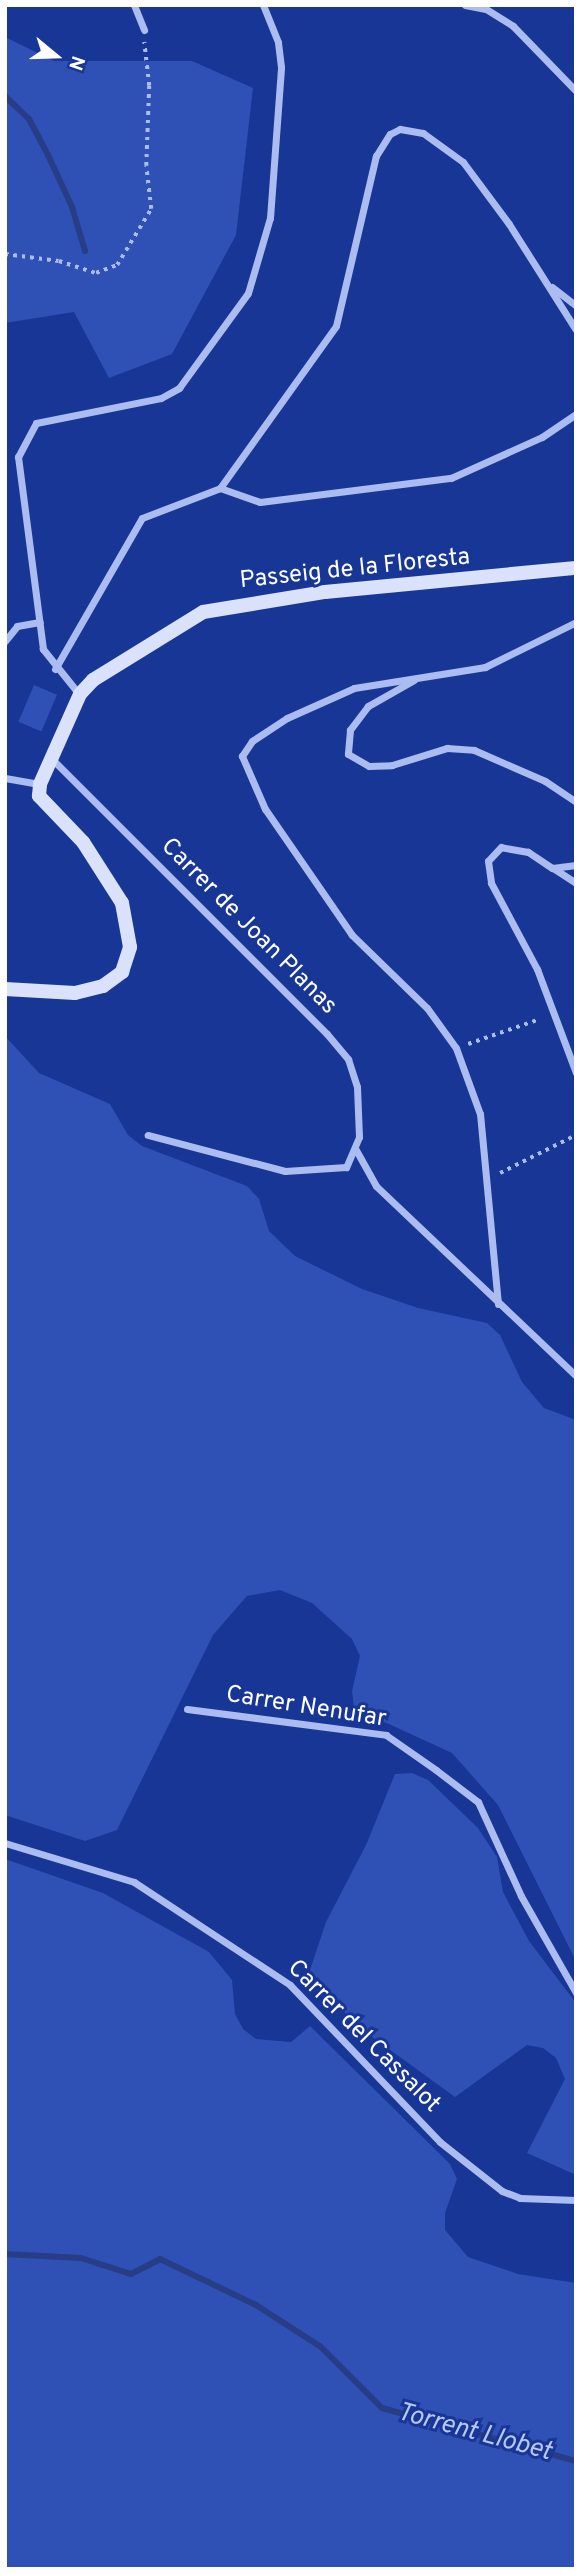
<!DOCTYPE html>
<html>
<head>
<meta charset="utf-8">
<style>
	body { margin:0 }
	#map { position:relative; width:581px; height:2574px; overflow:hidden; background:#183696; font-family:Overpass,sans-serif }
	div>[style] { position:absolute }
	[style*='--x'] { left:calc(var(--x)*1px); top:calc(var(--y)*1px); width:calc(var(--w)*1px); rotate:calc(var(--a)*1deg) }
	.green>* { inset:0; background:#2f50b5; transform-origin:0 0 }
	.stream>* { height:6px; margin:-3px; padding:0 3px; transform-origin:3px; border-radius:3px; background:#273d85 }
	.path>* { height:3.5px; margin-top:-1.75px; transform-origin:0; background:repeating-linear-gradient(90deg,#abbcf0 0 3.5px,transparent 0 8.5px) }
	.street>* { height:7px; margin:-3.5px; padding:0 3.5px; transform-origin:3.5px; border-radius:3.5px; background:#abbcf0 }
	.secondary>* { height:14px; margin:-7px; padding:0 7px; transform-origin:7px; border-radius:7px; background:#d9e1fb }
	span { translate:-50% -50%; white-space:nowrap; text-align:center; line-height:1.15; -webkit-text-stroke:6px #183696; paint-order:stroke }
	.street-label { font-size:24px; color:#fff }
	.water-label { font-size:26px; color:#b7c7f7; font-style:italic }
	.frame { position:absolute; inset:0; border:7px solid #fff; pointer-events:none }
	.north { position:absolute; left:21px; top:21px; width:70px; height:70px; -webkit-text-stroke:5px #183696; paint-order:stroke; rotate:109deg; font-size:19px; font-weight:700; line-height:28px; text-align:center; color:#fff }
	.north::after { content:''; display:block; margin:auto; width:24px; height:32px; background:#fff; clip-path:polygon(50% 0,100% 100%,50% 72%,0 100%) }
</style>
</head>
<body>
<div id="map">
	<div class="green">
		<div style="clip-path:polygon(5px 37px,54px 61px,192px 61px,253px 88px,236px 235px,172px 354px,109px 378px,74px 312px,5px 323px)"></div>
		<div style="left:34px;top:685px;width:25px;height:40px;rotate:23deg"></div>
		<div style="clip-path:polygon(5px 1036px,39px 1073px,110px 1104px,128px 1135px,142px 1146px,247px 1186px,259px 1199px,269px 1231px,295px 1256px,362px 1289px,418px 1308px,487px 1323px,500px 1335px,522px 1382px,544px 1408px,576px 1420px,576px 1961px,498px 1805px,452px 1753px,354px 1708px,352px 1691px,360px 1656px,352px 1639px,312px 1603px,280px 1590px,247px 1596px,213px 1635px,117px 1830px,85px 1841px,5px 1815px)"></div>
		<div style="clip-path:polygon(412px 1773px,428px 1780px,478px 1828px,497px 1857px,503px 1892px,529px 1941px,576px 2003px,576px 2175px,527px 2153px,565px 2079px,556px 2058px,543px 2048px,527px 2045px,455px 2097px,353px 2023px,310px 1970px,326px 1922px,366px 1845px,395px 1774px)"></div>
		<div style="clip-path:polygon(5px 1859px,103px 1893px,209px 1952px,232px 1980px,235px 2014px,243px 2029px,256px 2039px,291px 2042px,310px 2026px,450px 2164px,457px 2179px,445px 2213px,445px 2230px,468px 2257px,518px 2274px,576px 2283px,576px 2569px,5px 2569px)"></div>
	</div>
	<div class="stream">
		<div style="--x:5;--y:96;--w:33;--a:44"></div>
		<div style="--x:29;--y:119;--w:41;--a:62.2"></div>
		<div style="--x:48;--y:155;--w:57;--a:65.2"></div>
		<div style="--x:72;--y:207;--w:46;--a:73.5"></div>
		<div style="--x:5;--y:2254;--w:76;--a:3"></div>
		<div style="--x:81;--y:2258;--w:52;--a:17.7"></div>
		<div style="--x:131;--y:2274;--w:33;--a:-27"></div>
		<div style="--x:160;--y:2259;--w:106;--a:25.6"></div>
		<div style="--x:256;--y:2305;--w:77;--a:32.9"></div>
		<div style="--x:321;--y:2347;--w:86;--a:45"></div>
		<div style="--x:382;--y:2408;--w:201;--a:15.3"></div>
	</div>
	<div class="path">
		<div style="--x:5;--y:254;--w:54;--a:7.4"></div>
		<div style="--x:59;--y:261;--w:39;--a:18"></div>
		<div style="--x:96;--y:273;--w:22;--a:-21"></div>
		<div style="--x:117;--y:265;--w:66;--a:-58.7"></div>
		<div style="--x:151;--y:209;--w:43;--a:-96.6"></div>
		<div style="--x:146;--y:166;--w:80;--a:-87.9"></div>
		<div style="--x:149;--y:86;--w:44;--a:-96.5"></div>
		<div style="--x:468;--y:1044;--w:76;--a:-19.1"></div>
		<div style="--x:500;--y:1173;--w:85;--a:-26.6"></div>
	</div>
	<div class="street">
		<div style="--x:134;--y:5;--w:27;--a:68"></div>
		<div style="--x:465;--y:5;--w:21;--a:11"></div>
		<div style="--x:486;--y:9;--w:32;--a:32"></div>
		<div style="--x:513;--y:26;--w:91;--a:45.9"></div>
		<div style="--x:552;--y:287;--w:31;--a:38"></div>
		<div style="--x:220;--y:488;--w:199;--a:-54.4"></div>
		<div style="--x:336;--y:326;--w:175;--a:-76.8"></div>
		<div style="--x:376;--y:156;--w:26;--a:-58"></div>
		<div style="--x:390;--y:134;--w:11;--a:-27"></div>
		<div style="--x:400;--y:129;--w:23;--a:10"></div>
		<div style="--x:423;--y:133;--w:49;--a:35.9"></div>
		<div style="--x:463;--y:162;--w:77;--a:53.4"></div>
		<div style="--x:509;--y:224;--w:125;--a:57.7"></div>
		<div style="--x:5;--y:641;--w:19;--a:-51"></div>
		<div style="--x:17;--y:626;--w:23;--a:-10"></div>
		<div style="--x:55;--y:669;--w:174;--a:-60.1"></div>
		<div style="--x:142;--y:518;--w:84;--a:-21"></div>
		<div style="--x:220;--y:488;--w:42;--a:19.3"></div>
		<div style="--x:260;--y:502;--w:193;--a:-7.2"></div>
		<div style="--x:451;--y:478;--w:100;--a:-24.3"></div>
		<div style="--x:542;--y:437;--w:41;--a:-34.1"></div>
		<div style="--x:414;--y:680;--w:53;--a:150.5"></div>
		<div style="--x:368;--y:706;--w:30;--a:127"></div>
		<div style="--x:350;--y:730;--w:24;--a:95"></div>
		<div style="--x:348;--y:754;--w:24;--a:30"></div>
		<div style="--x:369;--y:766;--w:23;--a:-2"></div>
		<div style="--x:392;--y:765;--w:58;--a:-17.2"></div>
		<div style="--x:447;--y:748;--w:27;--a:4"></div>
		<div style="--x:474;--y:750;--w:77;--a:23.6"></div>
		<div style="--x:545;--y:781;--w:37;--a:34"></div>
		<div style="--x:79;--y:694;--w:58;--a:-128.7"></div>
		<div style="--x:43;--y:649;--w:194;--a:-97.4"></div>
		<div style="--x:18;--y:457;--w:38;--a:-62"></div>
		<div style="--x:36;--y:423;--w:127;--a:-11.3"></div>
		<div style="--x:161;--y:398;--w:21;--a:-29"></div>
		<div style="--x:179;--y:388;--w:117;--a:-54"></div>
		<div style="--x:248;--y:293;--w:78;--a:-73.7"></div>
		<div style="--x:270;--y:218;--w:151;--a:-85.8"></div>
		<div style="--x:281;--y:67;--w:25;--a:-97"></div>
		<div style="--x:278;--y:42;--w:40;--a:-112"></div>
		<div style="--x:51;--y:758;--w:390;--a:45"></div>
		<div style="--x:327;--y:1034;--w:33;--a:50"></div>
		<div style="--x:348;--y:1059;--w:29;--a:72"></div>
		<div style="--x:357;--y:1087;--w:50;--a:87.7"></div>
		<div style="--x:359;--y:1137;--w:33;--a:113"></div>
		<div style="--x:346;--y:1167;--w:61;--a:176.2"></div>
		<div style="--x:285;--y:1171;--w:142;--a:-165.3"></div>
		<div style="--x:5;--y:778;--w:36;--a:10"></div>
		<div style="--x:576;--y:865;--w:24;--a:173"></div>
		<div style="--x:552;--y:868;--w:29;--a:-146"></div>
		<div style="--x:528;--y:852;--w:27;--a:-170"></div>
		<div style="--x:501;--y:847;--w:19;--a:133"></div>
		<div style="--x:488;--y:861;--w:22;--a:82"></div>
		<div style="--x:491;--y:883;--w:98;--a:61.9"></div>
		<div style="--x:537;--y:969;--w:111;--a:69.4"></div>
		<div style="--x:553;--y:868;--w:27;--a:33"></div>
		<div style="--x:356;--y:1150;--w:41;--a:60.9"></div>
		<div style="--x:376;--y:1186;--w:276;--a:43.5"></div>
		<div style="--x:498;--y:1304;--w:191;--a:-95.4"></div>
		<div style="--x:480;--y:1114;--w:70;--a:-110"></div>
		<div style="--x:456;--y:1048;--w:49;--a:-125.9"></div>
		<div style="--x:427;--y:1008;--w:105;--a:-135.8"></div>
		<div style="--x:352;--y:935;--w:153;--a:-124.6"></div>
		<div style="--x:265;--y:809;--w:58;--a:-113.5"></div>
		<div style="--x:242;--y:756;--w:18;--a:-56"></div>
		<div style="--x:252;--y:741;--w:42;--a:-33.3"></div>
		<div style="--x:287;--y:718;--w:73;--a:-24.1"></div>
		<div style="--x:354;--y:688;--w:133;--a:-9.1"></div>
		<div style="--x:485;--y:667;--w:102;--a:-26.3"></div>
		<div style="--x:187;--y:1709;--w:201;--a:7.4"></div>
		<div style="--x:386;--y:1735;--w:61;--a:35"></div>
		<div style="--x:436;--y:1770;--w:53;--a:37.3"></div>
		<div style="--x:478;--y:1802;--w:103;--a:65.4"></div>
		<div style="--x:521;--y:1896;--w:112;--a:60.4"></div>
		<div style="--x:5;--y:1843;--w:135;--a:16.8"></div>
		<div style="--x:134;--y:1882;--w:187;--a:33.4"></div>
		<div style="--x:290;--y:1985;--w:217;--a:46.3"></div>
		<div style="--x:440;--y:2142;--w:79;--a:38.3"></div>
		<div style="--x:502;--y:2191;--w:19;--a:21"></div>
		<div style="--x:520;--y:2198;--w:56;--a:2"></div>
	</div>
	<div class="secondary">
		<div style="--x:5;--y:989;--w:70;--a:3.3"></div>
		<div style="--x:75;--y:993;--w:29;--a:-14"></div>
		<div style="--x:103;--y:986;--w:24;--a:-36"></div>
		<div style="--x:122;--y:972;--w:26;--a:-72"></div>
		<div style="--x:130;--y:947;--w:45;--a:-100.3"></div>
		<div style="--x:122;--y:903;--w:72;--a:-122.6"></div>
		<div style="--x:83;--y:842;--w:64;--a:-133.7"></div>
		<div style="--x:39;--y:796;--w:12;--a:-85"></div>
		<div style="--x:40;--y:784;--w:98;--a:-66"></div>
		<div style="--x:80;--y:694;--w:19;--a:-47"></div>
		<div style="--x:93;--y:680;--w:129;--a:-31.7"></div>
		<div style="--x:203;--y:612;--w:124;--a:-9.3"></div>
		<div style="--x:325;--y:592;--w:252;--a:-5.5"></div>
	</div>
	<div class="street-label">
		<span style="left:355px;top:570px;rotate:-6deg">Passeig de la Floresta</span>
		<span style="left:248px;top:927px;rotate:45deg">Carrer de Joan Planas</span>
		<span style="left:306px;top:1708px;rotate:9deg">Carrer Nenufar</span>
		<span style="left:363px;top:2037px;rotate:45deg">Carrer del Cassalot</span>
	</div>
	<div class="water-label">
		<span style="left:474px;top:2433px;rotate:15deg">Torrent Llobet</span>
	</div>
	<div class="frame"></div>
	<div class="north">N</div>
</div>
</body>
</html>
